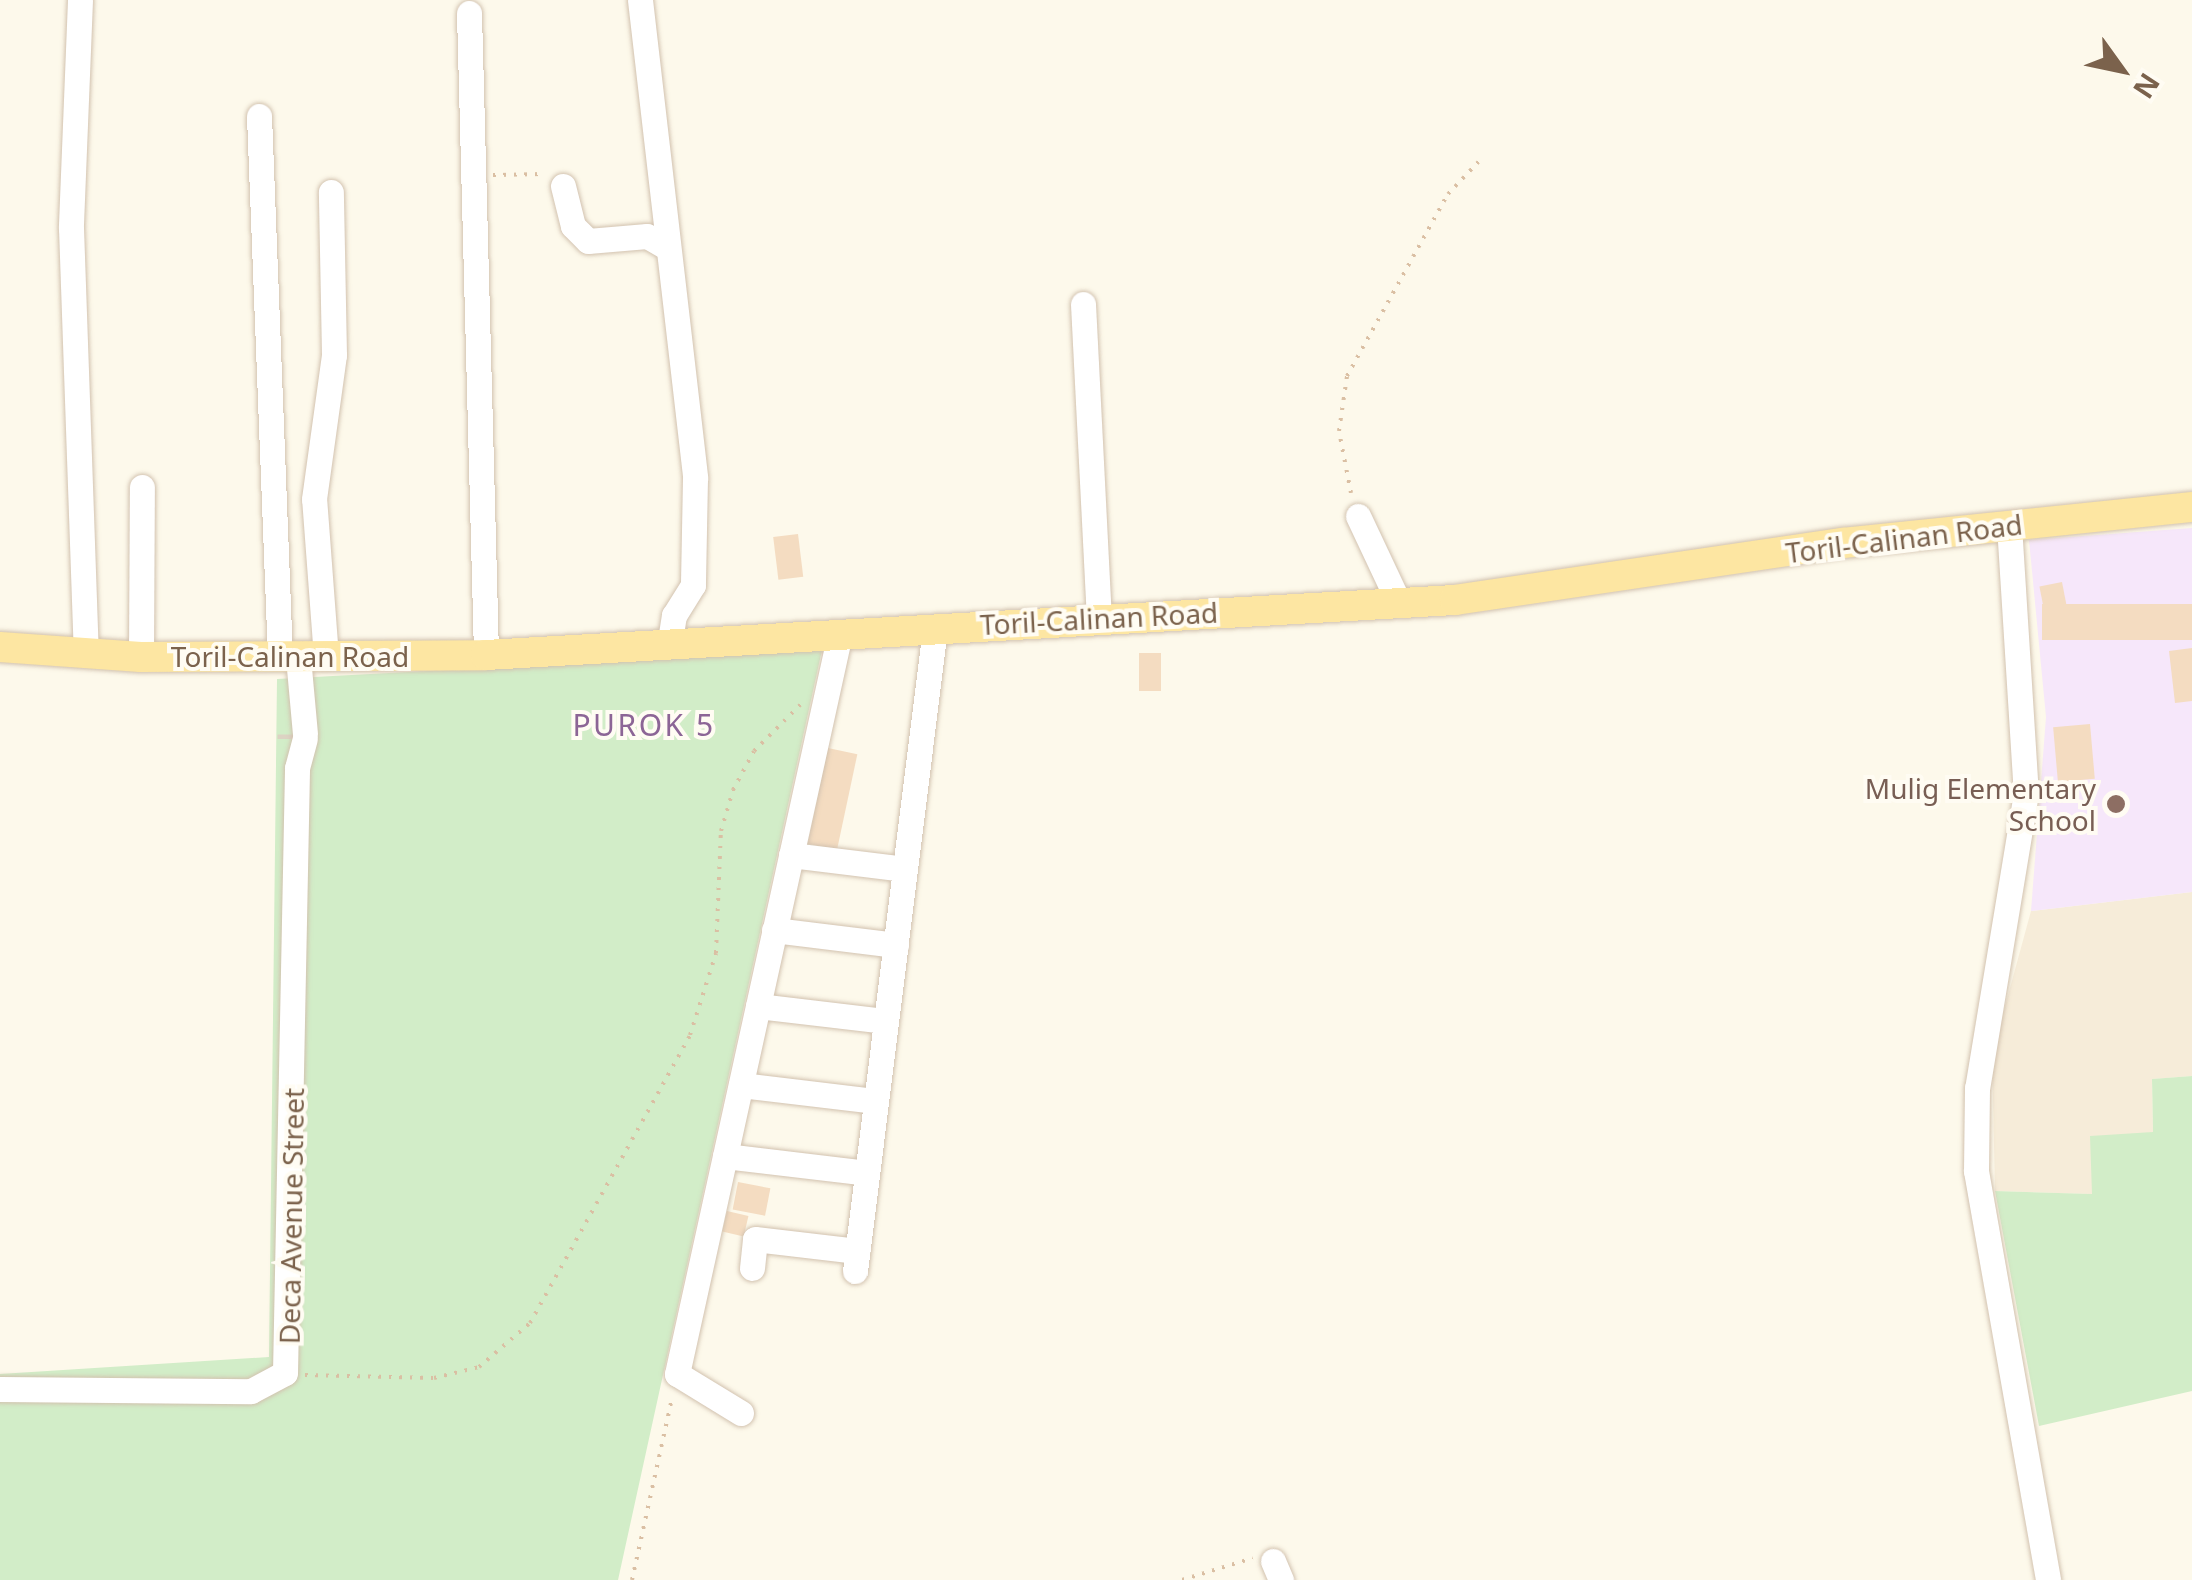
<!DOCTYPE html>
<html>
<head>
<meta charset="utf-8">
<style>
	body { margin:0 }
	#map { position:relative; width:2192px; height:1580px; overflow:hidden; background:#fdf9eb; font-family:"Noto Sans",sans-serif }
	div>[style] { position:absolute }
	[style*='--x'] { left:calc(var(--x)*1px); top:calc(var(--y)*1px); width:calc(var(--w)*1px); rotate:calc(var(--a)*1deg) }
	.residential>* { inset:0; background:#f6ecd9 }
	.education>* { inset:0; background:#f6e7fa }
	.green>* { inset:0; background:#d2edc8 }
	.building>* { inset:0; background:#f4dcc1; transform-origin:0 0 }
	.minor-tunnel>* { height:25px; margin-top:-12.5px; transform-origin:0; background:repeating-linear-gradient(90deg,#dcd3c3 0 25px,transparent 0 37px) }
	.path>* { height:4px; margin-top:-2px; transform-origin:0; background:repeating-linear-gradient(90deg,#dabfa3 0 2.5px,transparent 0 10.5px) }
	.roads { filter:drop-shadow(0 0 2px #d2c2af) drop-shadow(0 0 2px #d2c2af) }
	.minor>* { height:25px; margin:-12.5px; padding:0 12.5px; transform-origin:12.5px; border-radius:12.5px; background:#fff }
	.major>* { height:30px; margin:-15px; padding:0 15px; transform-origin:15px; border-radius:15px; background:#fde6a2 }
	.dots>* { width:28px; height:28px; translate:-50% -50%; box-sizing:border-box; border:5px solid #fffcf3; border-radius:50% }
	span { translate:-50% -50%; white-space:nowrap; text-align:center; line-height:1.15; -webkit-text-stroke:8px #fffcf3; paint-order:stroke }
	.street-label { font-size:28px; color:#7b624c }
	.education-label { font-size:28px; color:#785e54 }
	.right { translate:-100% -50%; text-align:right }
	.neighbourhood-label { font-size:30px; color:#8c6596; letter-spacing:2.5px }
	.north { position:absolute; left:2072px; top:20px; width:100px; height:100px; -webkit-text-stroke:8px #fffcf3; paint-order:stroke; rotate:123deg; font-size:28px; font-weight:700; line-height:40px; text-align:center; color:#7b624c }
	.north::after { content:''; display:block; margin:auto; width:35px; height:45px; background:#7b624c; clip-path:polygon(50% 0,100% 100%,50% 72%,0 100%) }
</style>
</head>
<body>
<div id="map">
	<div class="residential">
		<div style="clip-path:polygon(2192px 892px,2192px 1076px,2152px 1079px,2153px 1132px,2092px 1194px,1995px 1191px,1992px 1054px,2031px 911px)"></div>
	</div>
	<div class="education">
		<div style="clip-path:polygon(2192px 528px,2192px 892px,2031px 911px,2046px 717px,2029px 540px)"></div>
	</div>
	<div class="green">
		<div style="clip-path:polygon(822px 650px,618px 1580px,0 1580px,0 1374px,269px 1357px,277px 679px)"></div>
		<div style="clip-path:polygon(2192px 1076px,2192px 1391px,2039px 1426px,1995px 1191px,2092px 1194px,2090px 1136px,2153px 1132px,2152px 1079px)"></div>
	</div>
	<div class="building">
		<div style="left:798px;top:534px;width:43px;height:25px;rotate:83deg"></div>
		<div style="left:2062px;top:582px;width:31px;height:23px;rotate:79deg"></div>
		<div style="left:2192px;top:604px;width:36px;height:150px;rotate:90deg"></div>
		<div style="clip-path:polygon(2192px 648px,2192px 701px,2175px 703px,2169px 651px)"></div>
		<div style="left:1139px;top:653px;width:22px;height:38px"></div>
		<div style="left:2090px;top:724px;width:55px;height:37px;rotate:85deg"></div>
		<div style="left:828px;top:748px;width:30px;height:98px;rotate:12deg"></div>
		<div style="left:738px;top:1182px;width:33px;height:28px;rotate:11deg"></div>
		<div style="left:727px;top:1211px;width:22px;height:21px;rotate:13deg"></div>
	</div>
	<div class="minor-tunnel">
		<div style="--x:290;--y:739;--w:5;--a:-90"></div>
	</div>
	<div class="path">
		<div style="--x:493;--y:175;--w:50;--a:-1.1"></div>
		<div style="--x:1351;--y:493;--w:63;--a:-101"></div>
		<div style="--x:1339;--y:431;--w:56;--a:-81.7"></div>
		<div style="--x:1347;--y:376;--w:208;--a:-61"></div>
		<div style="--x:1448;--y:194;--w:47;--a:-46.7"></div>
		<div style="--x:305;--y:1375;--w:129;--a:1.3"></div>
		<div style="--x:434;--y:1378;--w:46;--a:-13.7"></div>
		<div style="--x:479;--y:1367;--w:67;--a:-40.8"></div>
		<div style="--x:530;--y:1323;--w:329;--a:-60.9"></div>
		<div style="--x:690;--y:1035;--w:86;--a:-72.4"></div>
		<div style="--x:716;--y:953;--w:122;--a:-87.7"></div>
		<div style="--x:721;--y:831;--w:43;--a:-73.7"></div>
		<div style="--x:733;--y:790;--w:44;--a:-61.7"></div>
		<div style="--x:754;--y:751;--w:66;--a:-45"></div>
		<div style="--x:632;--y:1580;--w:186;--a:-77.6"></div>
		<div style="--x:1182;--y:1580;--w:74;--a:-17.2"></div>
	</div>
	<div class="roads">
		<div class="minor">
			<div style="--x:80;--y:0;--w:228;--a:92.3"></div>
			<div style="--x:71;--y:228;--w:427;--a:88"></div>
			<div style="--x:640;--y:0;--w:481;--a:83.4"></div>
			<div style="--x:695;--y:478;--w:107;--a:91.1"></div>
			<div style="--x:693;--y:585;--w:36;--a:122"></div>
			<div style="--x:674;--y:615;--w:30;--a:99"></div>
			<div style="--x:469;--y:13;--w:642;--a:88.48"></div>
			<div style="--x:259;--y:116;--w:541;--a:87.78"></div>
			<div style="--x:563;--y:186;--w:41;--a:76"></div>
			<div style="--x:573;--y:226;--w:21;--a:45"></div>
			<div style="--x:588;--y:241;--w:59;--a:-4.8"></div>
			<div style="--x:647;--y:236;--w:24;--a:30"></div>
			<div style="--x:1083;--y:304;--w:311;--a:87.1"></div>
			<div style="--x:1358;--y:516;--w:96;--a:64.8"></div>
			<div style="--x:2009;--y:525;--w:269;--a:86.4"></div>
			<div style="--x:2026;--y:793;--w:299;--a:99.4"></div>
			<div style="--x:1977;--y:1088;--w:83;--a:90.7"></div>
			<div style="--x:1976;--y:1171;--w:415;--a:80"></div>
			<div style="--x:141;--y:657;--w:170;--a:-89.7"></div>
			<div style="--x:298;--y:657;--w:77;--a:84.8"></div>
			<div style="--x:326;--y:657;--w:158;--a:-94.3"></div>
			<div style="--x:314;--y:499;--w:145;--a:-82.1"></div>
			<div style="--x:334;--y:355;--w:163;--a:-91.1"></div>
			<div style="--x:791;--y:855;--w:115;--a:7"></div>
			<div style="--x:774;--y:930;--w:123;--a:7"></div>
			<div style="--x:758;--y:1006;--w:129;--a:6.7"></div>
			<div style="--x:741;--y:1085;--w:136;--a:6.8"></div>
			<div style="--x:725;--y:1156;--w:143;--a:6.8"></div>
			<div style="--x:752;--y:1268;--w:29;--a:-84"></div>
			<div style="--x:755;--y:1239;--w:103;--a:6.7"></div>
			<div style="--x:855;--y:1271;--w:648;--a:-82.91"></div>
			<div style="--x:0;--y:1389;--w:251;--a:0.5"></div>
			<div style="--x:251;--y:1391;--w:38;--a:-28"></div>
			<div style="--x:285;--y:1373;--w:605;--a:-88.86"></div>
			<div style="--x:297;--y:768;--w:30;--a:-75"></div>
			<div style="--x:741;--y:1413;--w:75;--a:-148.6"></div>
			<div style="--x:677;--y:1374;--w:759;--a:-77.59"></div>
			<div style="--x:1273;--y:1561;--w:21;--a:67"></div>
		</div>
		<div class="major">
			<div style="--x:0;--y:647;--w:141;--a:4.1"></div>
			<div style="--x:141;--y:657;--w:345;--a:-0.3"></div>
			<div style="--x:486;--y:655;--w:971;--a:-3.25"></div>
			<div style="--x:1455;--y:600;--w:392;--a:-8.4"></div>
			<div style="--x:1843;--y:543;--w:351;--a:-5.9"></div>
		</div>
	</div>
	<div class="dots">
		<div style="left:2116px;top:804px;background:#8d6e63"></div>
	</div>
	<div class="street-label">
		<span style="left:1904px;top:538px;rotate:-7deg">Toril-Calinan Road</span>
		<span style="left:1099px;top:618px;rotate:-3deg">Toril-Calinan Road</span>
		<span style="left:290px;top:656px">Toril-Calinan Road</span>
		<span style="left:291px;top:1216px;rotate:-89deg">Deca Avenue Street</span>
	</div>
	<div class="education-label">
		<span class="right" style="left:2096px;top:804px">Mulig Elementary<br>School</span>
	</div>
	<div class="neighbourhood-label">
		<span style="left:644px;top:725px">PUROK 5</span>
	</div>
	<div class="north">N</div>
</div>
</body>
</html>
